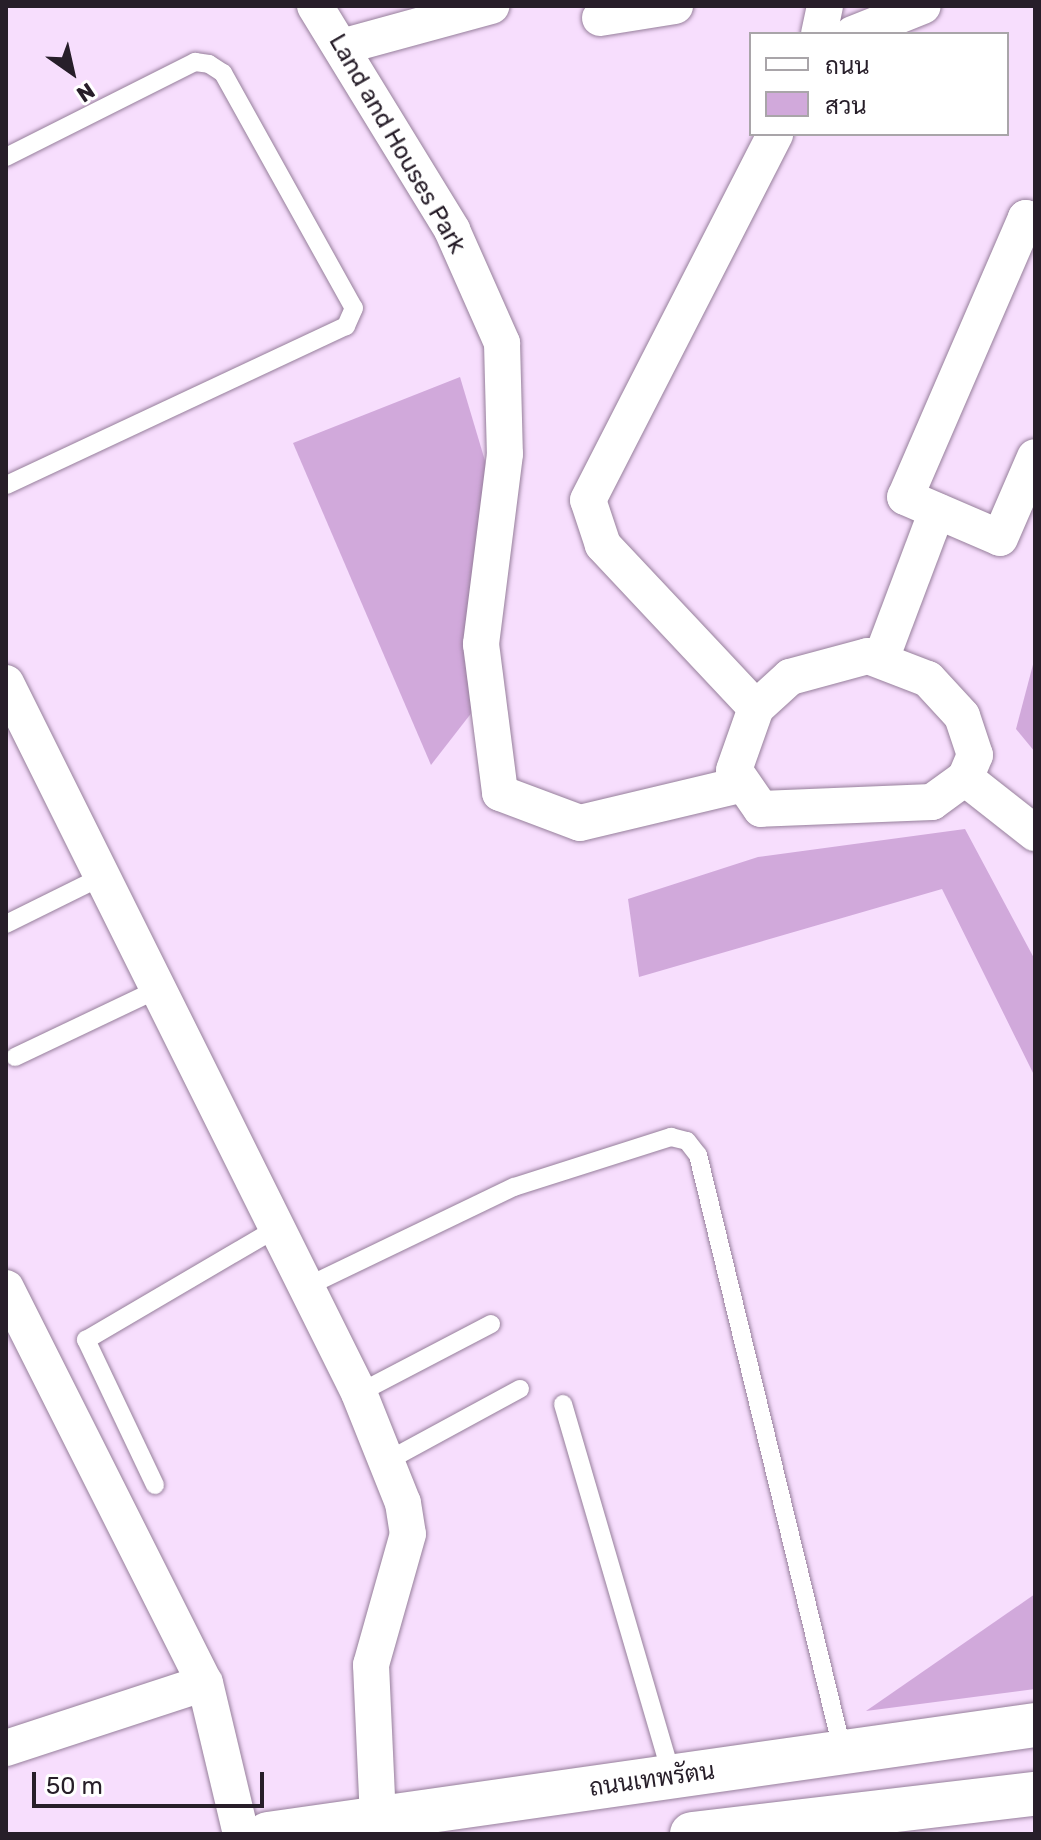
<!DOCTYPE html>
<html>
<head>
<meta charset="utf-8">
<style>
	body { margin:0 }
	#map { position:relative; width:1041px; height:1840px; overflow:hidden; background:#f7defd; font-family:Rubik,Sarabun,sans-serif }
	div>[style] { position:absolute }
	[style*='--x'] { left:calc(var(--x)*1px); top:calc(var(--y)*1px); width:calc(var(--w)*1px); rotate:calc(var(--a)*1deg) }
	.green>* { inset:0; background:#d1a9db }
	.roads { filter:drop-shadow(0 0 2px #967f9b) drop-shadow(0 0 2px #967f9b) }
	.service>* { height:18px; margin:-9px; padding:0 9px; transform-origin:9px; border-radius:9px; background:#fff }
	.minor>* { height:36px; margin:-18px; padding:0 18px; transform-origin:18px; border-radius:18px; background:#fff }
	.secondary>* { height:44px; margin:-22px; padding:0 22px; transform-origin:22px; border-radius:22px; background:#fff }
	span { translate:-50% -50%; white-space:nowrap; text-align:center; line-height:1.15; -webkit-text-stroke:8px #fff; paint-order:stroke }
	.street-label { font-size:24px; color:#271e29 }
	.frame { position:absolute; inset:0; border:8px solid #271e29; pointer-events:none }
	.legend { position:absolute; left:749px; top:32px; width:260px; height:104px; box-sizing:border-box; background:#fff; border:2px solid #a9a5a9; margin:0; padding:10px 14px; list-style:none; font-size:24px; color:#271e29 }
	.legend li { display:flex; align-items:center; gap:16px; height:40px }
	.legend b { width:40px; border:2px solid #a9a5a9 }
	.north { position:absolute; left:32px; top:32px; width:80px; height:80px; -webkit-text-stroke:6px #fff; paint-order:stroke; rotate:146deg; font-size:22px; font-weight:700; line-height:32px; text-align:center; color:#271e29 }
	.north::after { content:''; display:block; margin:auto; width:28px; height:36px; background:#271e29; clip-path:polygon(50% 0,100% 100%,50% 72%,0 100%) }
	.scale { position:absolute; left:32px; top:1772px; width:232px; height:36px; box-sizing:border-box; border:4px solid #271e29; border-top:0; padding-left:10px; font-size:24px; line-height:28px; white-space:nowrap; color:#271e29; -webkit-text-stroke:6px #fff; paint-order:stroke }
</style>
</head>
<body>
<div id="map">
	<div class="green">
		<div style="clip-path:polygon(460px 377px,494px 491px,490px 689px,431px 765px,293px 443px)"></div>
		<div style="clip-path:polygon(1035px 657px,1035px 752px,1016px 729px)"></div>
		<div style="clip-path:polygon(965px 829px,1035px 960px,1035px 1077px,942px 889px,639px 977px,628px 899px,758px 857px)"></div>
		<div style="clip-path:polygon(1035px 1594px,1035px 1689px,866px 1711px)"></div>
	</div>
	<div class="roads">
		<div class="service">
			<div style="--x:6;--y:157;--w:212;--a:-26.7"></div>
			<div style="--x:195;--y:62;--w:14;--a:8"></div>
			<div style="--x:209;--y:64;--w:17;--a:33"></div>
			<div style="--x:223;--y:73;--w:269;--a:60.9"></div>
			<div style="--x:354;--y:308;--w:20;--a:114"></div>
			<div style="--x:346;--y:326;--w:375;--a:154.9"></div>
			<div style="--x:6;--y:924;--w:106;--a:-26.3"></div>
			<div style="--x:15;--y:1057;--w:156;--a:-25.4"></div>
			<div style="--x:306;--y:1287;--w:231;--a:-25.7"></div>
			<div style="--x:514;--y:1187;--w:165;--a:-17.7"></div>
			<div style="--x:671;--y:1137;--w:16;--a:14"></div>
			<div style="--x:687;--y:1141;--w:18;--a:52"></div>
			<div style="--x:698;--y:1155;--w:615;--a:76.37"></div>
			<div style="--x:359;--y:1393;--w:149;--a:-27.6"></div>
			<div style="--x:563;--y:1404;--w:389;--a:73.7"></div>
			<div style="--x:389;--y:1460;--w:149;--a:-28.5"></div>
			<div style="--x:155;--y:1485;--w:161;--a:-115.4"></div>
			<div style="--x:86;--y:1340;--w:221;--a:-30.4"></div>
		</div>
		<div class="minor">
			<div style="--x:315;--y:6;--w:263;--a:58.5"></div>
			<div style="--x:452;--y:230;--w:124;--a:66.1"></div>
			<div style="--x:502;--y:343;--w:111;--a:88.5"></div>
			<div style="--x:505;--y:454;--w:192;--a:97.2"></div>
			<div style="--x:481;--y:644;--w:150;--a:82.7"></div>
			<div style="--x:500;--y:793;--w:85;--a:20.6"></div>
			<div style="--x:580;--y:823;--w:164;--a:-13.4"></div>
			<div style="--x:600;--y:18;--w:76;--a:-9.1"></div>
			<div style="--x:819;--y:34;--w:29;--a:-78"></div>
			<div style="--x:853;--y:34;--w:75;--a:-21.8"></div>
			<div style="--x:341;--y:47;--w:156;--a:-15.3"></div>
			<div style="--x:1035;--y:222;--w:10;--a:-156"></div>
			<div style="--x:1026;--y:218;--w:304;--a:113.4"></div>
			<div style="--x:905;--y:497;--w:103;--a:23.3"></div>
			<div style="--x:1000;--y:538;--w:88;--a:-66.6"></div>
			<div style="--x:868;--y:656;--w:64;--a:21"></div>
			<div style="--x:928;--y:679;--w:50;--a:47.4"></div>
			<div style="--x:962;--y:716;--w:41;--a:71.6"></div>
			<div style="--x:975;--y:755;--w:25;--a:113"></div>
			<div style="--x:965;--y:778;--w:41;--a:144"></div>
			<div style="--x:932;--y:802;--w:171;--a:177.7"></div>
			<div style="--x:761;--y:809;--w:47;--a:-124.7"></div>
			<div style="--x:734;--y:770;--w:66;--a:-70.5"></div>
			<div style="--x:756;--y:708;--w:46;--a:-42.4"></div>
			<div style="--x:790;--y:677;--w:81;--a:-15.1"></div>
			<div style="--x:881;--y:659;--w:158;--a:-69.3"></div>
			<div style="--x:6;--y:683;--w:793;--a:63.56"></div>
			<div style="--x:359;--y:1393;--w:118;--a:68.2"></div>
			<div style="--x:403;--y:1503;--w:31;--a:81"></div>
			<div style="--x:408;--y:1534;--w:136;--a:105.8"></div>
			<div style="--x:371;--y:1665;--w:153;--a:87.4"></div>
			<div style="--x:756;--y:708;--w:224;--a:-133.2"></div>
			<div style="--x:603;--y:545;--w:47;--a:-108.4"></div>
			<div style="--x:588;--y:500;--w:411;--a:-62.9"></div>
			<div style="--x:965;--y:778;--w:89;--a:38.2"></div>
			<div style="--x:6;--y:1288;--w:442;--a:63.3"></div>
			<div style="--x:205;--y:1683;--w:155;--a:76.6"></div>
			<div style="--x:6;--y:1748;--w:209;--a:-18.1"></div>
		</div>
		<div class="secondary">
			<div style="--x:268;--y:1834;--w:775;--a:-8.09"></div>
			<div style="--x:692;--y:1834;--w:345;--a:-6.7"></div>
		</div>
	</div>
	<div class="street-label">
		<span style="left:397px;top:144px;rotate:60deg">Land and Houses Park</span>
		<span style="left:652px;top:1780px;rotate:-8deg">ถนนเทพรัตน</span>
	</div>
	<div class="frame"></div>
	<ul class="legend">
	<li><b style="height:10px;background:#fff"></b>ถนน</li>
	<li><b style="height:22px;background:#d1a9db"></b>สวน</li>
	</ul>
	<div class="north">N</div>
	<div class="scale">50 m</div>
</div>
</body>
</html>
